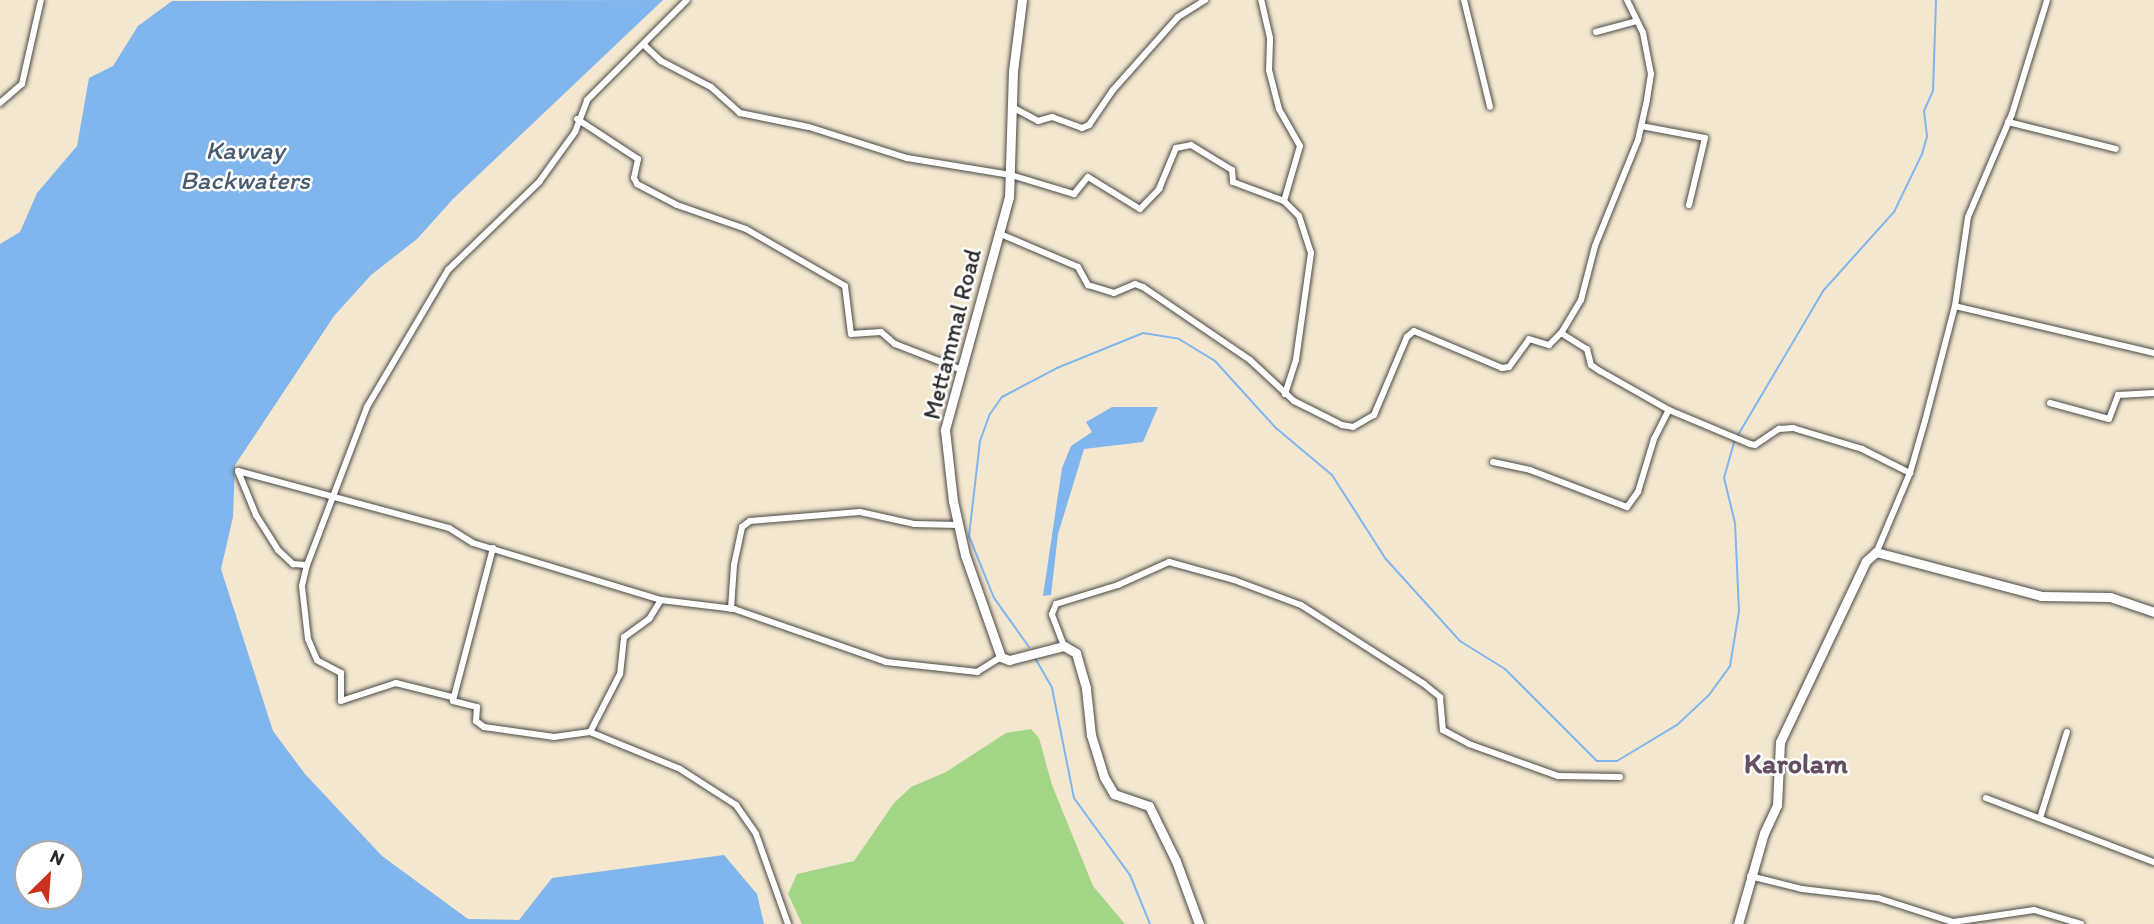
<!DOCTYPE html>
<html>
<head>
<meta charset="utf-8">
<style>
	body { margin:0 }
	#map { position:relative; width:2154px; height:924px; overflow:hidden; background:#f3e7cf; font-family:Itim,sans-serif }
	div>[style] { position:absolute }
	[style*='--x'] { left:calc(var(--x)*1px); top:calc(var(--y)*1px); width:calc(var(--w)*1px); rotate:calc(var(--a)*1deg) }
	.green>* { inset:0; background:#a2d686 }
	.water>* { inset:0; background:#80b5ee }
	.stream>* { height:2px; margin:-1px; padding:0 1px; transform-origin:1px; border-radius:1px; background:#80b5ee }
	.roads { filter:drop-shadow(0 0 2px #494744) drop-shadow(0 0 2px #494744) }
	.street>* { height:6px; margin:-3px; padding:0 3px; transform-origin:3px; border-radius:3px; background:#fff }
	.secondary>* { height:9px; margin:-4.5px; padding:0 4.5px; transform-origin:4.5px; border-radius:4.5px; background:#fff }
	span { translate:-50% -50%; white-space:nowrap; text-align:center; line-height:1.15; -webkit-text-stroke:5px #fff; paint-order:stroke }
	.street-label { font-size:24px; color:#2b2b2b }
	.water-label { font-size:26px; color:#495b6f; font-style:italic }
	.quarter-label { font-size:28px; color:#644e61; font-weight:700 }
	.north { position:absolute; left:14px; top:840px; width:70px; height:70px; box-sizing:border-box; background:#fff; border:2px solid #aaa; border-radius:50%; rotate:25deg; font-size:19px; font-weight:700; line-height:28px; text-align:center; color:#2b2b2b }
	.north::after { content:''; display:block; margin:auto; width:24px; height:32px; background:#c8321e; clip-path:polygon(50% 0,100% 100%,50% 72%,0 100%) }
</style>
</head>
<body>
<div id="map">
	<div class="green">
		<div style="clip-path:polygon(1031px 729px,1039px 738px,1052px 785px,1093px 886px,1125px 924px,802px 924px,788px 894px,797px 874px,854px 861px,894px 803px,911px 787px,946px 772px,1006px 733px)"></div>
	</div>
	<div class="water">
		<div style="clip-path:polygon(evenodd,663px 0,453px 199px,417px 239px,371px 275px,334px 316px,235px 465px,233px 517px,221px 569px,273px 731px,305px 774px,382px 856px,468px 919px,519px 920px,552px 878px,724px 855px,757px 894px,764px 924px,0 924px,0 244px,20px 232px,37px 193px,77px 146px,89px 78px,113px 66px,138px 26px,172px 1px,663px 0,70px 854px,70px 896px,28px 896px,28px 854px,70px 854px)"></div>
		<div style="clip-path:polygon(1112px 407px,1158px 407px,1143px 442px,1084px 449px,1058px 534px,1051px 595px,1043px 596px,1062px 468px,1071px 446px,1092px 432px,1086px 422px)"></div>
	</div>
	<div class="stream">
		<div style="--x:1738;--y:435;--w:167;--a:-59.4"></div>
		<div style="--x:1823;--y:291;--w:106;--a:-48.1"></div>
		<div style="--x:1894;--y:212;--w:64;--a:-64.2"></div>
		<div style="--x:1922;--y:154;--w:19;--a:-74"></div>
		<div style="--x:1927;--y:136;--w:25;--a:-97"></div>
		<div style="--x:1924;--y:111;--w:22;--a:-66"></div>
		<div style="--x:1933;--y:91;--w:91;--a:-88.1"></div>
		<div style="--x:1029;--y:647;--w:60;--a:-125.5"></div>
		<div style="--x:994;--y:598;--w:67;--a:-112"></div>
		<div style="--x:969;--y:536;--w:96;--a:-83.4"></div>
		<div style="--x:980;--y:441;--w:29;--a:-70"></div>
		<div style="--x:990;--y:414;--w:21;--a:-55"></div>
		<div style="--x:1002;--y:397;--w:62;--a:-27.8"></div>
		<div style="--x:1057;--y:368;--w:93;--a:-22.1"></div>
		<div style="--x:1143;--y:333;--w:36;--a:9"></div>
		<div style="--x:1179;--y:339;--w:42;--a:31.4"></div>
		<div style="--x:1215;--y:361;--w:91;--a:47.7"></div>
		<div style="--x:1276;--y:428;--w:73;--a:40"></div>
		<div style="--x:1332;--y:475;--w:98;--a:57.4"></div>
		<div style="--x:1385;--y:558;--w:112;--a:47.9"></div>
		<div style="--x:1460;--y:641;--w:53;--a:31.9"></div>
		<div style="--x:1505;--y:669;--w:130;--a:45"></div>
		<div style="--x:1597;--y:761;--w:20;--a:0"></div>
		<div style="--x:1617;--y:761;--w:70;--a:-31"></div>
		<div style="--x:1677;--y:725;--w:44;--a:-43.2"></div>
		<div style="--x:1709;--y:695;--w:36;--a:-54"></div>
		<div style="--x:1730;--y:666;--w:56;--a:-80.7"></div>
		<div style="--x:1739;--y:611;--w:88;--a:-92.6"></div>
		<div style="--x:1735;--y:523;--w:46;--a:-103.7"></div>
		<div style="--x:1724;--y:478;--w:41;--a:-74.2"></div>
		<div style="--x:1035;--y:658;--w:34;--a:60"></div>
		<div style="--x:1052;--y:688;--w:112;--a:78.7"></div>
		<div style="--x:1074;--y:798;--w:95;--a:54"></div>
		<div style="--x:1130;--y:875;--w:53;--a:67.8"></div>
	</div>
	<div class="roads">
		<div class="street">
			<div style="--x:1464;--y:0;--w:110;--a:76.3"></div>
			<div style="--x:1627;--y:0;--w:37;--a:64"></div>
			<div style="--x:1643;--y:33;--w:42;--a:79"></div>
			<div style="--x:1651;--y:74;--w:26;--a:99"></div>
			<div style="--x:1647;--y:100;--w:41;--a:102.7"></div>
			<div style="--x:1638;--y:140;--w:114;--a:112.1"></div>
			<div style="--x:1595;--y:246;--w:56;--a:104.5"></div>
			<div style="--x:1581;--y:300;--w:39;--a:121"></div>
			<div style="--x:1561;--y:333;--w:31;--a:32"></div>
			<div style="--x:1587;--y:349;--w:16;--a:76"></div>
			<div style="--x:1591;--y:365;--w:11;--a:34"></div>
			<div style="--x:1600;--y:371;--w:79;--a:29.5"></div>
			<div style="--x:1669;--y:410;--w:88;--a:22.8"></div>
			<div style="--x:1750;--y:444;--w:5;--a:11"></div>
			<div style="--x:1755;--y:445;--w:29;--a:-34"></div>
			<div style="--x:1779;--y:429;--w:14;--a:-4"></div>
			<div style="--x:1793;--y:428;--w:72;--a:16.9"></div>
			<div style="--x:1862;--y:449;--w:54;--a:26.6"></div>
			<div style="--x:1596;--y:32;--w:42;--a:-15"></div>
			<div style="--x:644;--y:45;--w:23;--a:43"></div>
			<div style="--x:661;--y:61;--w:56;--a:27.5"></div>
			<div style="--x:711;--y:87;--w:39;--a:42"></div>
			<div style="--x:740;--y:113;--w:70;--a:11.5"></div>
			<div style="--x:809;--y:127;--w:103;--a:17.6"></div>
			<div style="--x:907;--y:158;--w:105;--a:9.3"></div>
			<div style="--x:1011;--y:175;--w:66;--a:16.8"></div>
			<div style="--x:1074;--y:194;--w:22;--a:-51"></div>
			<div style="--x:1088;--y:177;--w:61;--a:31.6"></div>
			<div style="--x:1140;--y:209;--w:28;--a:-46"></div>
			<div style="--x:1159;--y:189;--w:44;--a:-67.5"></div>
			<div style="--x:1176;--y:148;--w:15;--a:-11"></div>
			<div style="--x:1191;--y:145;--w:48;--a:31.4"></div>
			<div style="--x:1232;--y:170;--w:12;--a:85"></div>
			<div style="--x:1233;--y:182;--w:54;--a:20.4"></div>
			<div style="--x:1284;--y:201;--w:57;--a:-73.8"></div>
			<div style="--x:1300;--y:146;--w:43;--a:-119.6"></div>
			<div style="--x:1279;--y:109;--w:40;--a:-104.4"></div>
			<div style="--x:1269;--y:70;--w:32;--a:-88"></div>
			<div style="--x:1270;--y:38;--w:39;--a:-103"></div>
			<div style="--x:0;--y:103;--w:29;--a:-41"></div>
			<div style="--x:22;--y:84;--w:86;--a:-77.3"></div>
			<div style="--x:1012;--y:107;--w:30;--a:28"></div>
			<div style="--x:1038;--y:121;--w:15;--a:-16"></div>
			<div style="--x:1052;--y:117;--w:32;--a:20"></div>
			<div style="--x:1082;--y:128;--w:8;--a:-23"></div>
			<div style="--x:1089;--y:125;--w:42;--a:-55.6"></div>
			<div style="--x:1113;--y:90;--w:98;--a:-48.3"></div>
			<div style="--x:1178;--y:17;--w:32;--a:-32"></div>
			<div style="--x:577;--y:119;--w:73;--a:33.3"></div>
			<div style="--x:638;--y:159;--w:19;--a:102"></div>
			<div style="--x:634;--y:178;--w:7;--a:63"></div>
			<div style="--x:637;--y:184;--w:45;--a:27.7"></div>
			<div style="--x:677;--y:205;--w:73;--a:19.2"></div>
			<div style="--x:746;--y:229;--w:114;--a:29.9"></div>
			<div style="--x:845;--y:286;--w:48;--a:82.9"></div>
			<div style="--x:851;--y:334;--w:30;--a:-4"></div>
			<div style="--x:881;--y:332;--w:18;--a:41"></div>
			<div style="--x:895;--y:344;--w:72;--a:21.2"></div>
			<div style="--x:2008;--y:122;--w:111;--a:14"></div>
			<div style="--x:1641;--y:126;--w:65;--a:10.6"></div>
			<div style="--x:1705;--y:138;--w:69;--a:103.4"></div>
			<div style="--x:1284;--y:201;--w:21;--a:45"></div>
			<div style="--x:1299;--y:216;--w:39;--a:72"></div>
			<div style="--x:1311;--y:253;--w:108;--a:98"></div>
			<div style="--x:1296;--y:360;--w:36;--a:108"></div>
			<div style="--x:998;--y:233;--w:87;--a:23"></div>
			<div style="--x:1078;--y:267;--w:21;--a:61"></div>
			<div style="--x:1088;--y:285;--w:27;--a:17"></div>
			<div style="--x:1114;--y:293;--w:23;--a:-23"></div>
			<div style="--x:1135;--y:284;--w:9;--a:21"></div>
			<div style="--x:1143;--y:287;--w:130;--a:34.3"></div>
			<div style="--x:1250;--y:360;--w:60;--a:43"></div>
			<div style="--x:1294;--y:401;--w:54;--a:26.6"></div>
			<div style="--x:1342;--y:425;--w:11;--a:10"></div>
			<div style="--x:1353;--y:427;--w:24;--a:-30"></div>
			<div style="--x:1374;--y:415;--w:85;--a:-67.1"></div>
			<div style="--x:1407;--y:337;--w:9;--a:-41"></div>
			<div style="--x:1414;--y:331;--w:95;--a:22.8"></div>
			<div style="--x:1502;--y:368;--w:7;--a:-8"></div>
			<div style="--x:1509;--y:367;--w:34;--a:-54"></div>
			<div style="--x:1529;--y:339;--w:21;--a:17"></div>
			<div style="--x:1549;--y:345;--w:17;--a:-45"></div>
			<div style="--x:1955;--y:306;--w:204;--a:13.3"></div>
			<div style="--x:2050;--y:403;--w:61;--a:15.2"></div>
			<div style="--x:2109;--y:419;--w:26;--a:-69"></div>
			<div style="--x:2118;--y:395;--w:36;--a:-3"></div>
			<div style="--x:1493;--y:462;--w:38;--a:12"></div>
			<div style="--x:1530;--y:470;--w:104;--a:20.9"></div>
			<div style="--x:1627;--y:507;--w:19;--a:-54"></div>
			<div style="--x:1638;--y:492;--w:55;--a:-73.2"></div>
			<div style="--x:1654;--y:439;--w:33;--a:-63"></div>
			<div style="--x:238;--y:471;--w:219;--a:15.1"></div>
			<div style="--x:449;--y:528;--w:28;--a:32"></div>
			<div style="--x:473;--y:543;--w:196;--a:16.9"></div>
			<div style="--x:661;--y:600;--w:74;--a:7"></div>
			<div style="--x:734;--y:609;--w:161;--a:19.2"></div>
			<div style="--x:886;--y:662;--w:92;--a:6.3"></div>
			<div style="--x:977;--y:672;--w:28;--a:-32"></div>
			<div style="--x:238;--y:471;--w:48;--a:67.8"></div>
			<div style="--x:256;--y:515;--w:41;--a:57.8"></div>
			<div style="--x:278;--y:550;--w:21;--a:43"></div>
			<div style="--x:293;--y:564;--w:14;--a:4"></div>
			<div style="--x:493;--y:548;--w:158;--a:104.7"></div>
			<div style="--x:453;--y:701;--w:25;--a:14"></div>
			<div style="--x:477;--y:707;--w:14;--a:94"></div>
			<div style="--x:476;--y:721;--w:10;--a:37"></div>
			<div style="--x:484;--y:727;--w:71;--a:8.1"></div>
			<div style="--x:554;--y:737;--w:36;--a:-8"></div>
			<div style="--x:1877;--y:551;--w:85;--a:-67.1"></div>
			<div style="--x:1910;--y:473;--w:54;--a:-73.9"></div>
			<div style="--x:1925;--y:421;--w:119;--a:-75.4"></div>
			<div style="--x:1955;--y:306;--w:90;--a:-81.7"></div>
			<div style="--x:1968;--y:217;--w:112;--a:-66.9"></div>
			<div style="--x:2012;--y:114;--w:119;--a:-72.9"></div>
			<div style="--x:661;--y:600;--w:22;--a:122"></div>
			<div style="--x:649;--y:619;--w:31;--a:144"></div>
			<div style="--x:624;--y:637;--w:37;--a:96"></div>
			<div style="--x:620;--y:674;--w:65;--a:117.3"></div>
			<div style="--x:590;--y:732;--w:97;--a:22.3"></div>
			<div style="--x:680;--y:769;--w:67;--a:32.7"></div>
			<div style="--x:736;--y:805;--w:35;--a:55"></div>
			<div style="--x:756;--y:834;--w:96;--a:70.4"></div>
			<div style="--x:731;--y:609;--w:44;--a:-86.1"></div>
			<div style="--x:734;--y:565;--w:39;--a:-78"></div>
			<div style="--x:742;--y:527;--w:10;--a:-37"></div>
			<div style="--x:750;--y:521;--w:110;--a:-4.7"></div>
			<div style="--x:860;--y:512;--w:55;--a:12.5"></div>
			<div style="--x:914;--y:524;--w:44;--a:1.3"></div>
			<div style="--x:1064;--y:646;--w:34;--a:-111"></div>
			<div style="--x:1052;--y:614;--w:11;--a:-68"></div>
			<div style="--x:1056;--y:604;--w:65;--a:-17"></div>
			<div style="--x:1118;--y:585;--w:56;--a:-24.3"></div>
			<div style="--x:1169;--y:562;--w:67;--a:15.5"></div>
			<div style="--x:1234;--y:580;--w:72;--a:20.5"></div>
			<div style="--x:1301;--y:605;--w:146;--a:32.7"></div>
			<div style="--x:1424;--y:684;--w:21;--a:39"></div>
			<div style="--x:1440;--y:697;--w:33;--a:85"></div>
			<div style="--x:1443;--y:730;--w:30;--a:28"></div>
			<div style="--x:1469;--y:744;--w:95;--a:19.8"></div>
			<div style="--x:1558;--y:776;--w:62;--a:0.9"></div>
			<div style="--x:452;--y:697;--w:58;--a:-166"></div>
			<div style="--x:396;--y:683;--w:58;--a:161.9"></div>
			<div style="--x:341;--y:701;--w:28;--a:-90"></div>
			<div style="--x:341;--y:673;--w:27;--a:-152"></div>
			<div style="--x:317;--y:660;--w:23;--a:-113"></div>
			<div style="--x:308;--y:639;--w:53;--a:-96.5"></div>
			<div style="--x:302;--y:586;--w:22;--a:-77"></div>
			<div style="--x:307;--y:565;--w:169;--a:-69.2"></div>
			<div style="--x:367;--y:407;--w:159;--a:-59.4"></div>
			<div style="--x:448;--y:270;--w:127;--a:-44"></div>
			<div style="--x:539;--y:182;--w:62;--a:-54.2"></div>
			<div style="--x:575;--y:132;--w:34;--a:-69"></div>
			<div style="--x:587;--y:100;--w:141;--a:-45"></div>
			<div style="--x:1986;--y:798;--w:180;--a:20.9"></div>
			<div style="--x:2040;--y:818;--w:90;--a:-72.6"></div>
			<div style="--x:1750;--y:876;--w:54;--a:14"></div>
			<div style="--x:1802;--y:889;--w:77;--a:6.8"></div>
			<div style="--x:1878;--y:898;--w:79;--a:17.7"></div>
			<div style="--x:1953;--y:922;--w:82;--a:-8.4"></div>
			<div style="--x:2034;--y:910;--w:49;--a:16.6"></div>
		</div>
		<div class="secondary">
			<div style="--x:1022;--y:0;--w:72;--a:97.2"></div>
			<div style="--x:1013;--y:71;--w:126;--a:91.8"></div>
			<div style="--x:1009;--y:197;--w:242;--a:105.4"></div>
			<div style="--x:945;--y:430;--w:71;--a:83.6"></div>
			<div style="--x:953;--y:501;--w:55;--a:77.5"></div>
			<div style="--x:965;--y:555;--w:108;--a:70.6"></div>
			<div style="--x:1001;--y:657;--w:9;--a:21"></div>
			<div style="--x:1009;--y:660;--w:57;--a:-14.3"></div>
			<div style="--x:1064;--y:646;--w:14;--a:30"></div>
			<div style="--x:1076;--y:653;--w:37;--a:74"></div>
			<div style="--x:1086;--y:689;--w:46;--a:83.8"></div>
			<div style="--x:1091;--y:735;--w:44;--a:72.8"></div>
			<div style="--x:1104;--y:777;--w:20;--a:60"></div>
			<div style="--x:1114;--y:794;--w:37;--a:19"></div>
			<div style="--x:1149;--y:806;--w:61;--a:63.9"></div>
			<div style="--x:1176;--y:861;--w:67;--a:69.9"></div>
			<div style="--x:1738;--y:924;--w:95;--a:-74.1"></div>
			<div style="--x:1764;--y:833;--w:31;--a:-65"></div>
			<div style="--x:1777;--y:805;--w:63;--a:-87.3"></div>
			<div style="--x:1780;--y:742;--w:200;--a:-64.6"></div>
			<div style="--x:1866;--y:561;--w:13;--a:-42"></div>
			<div style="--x:1876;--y:552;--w:171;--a:14.9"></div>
			<div style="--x:2041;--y:596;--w:69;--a:0.8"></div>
			<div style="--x:2110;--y:597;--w:46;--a:18.8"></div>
		</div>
	</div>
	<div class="street-label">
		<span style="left:952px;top:334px;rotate:-76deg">Mettammal Road</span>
	</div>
	<div class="water-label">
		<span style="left:245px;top:166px">Kavvay<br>Backwaters</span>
	</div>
	<div class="quarter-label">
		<span style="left:1796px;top:763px">Karolam</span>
	</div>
	<div class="north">N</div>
</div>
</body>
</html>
